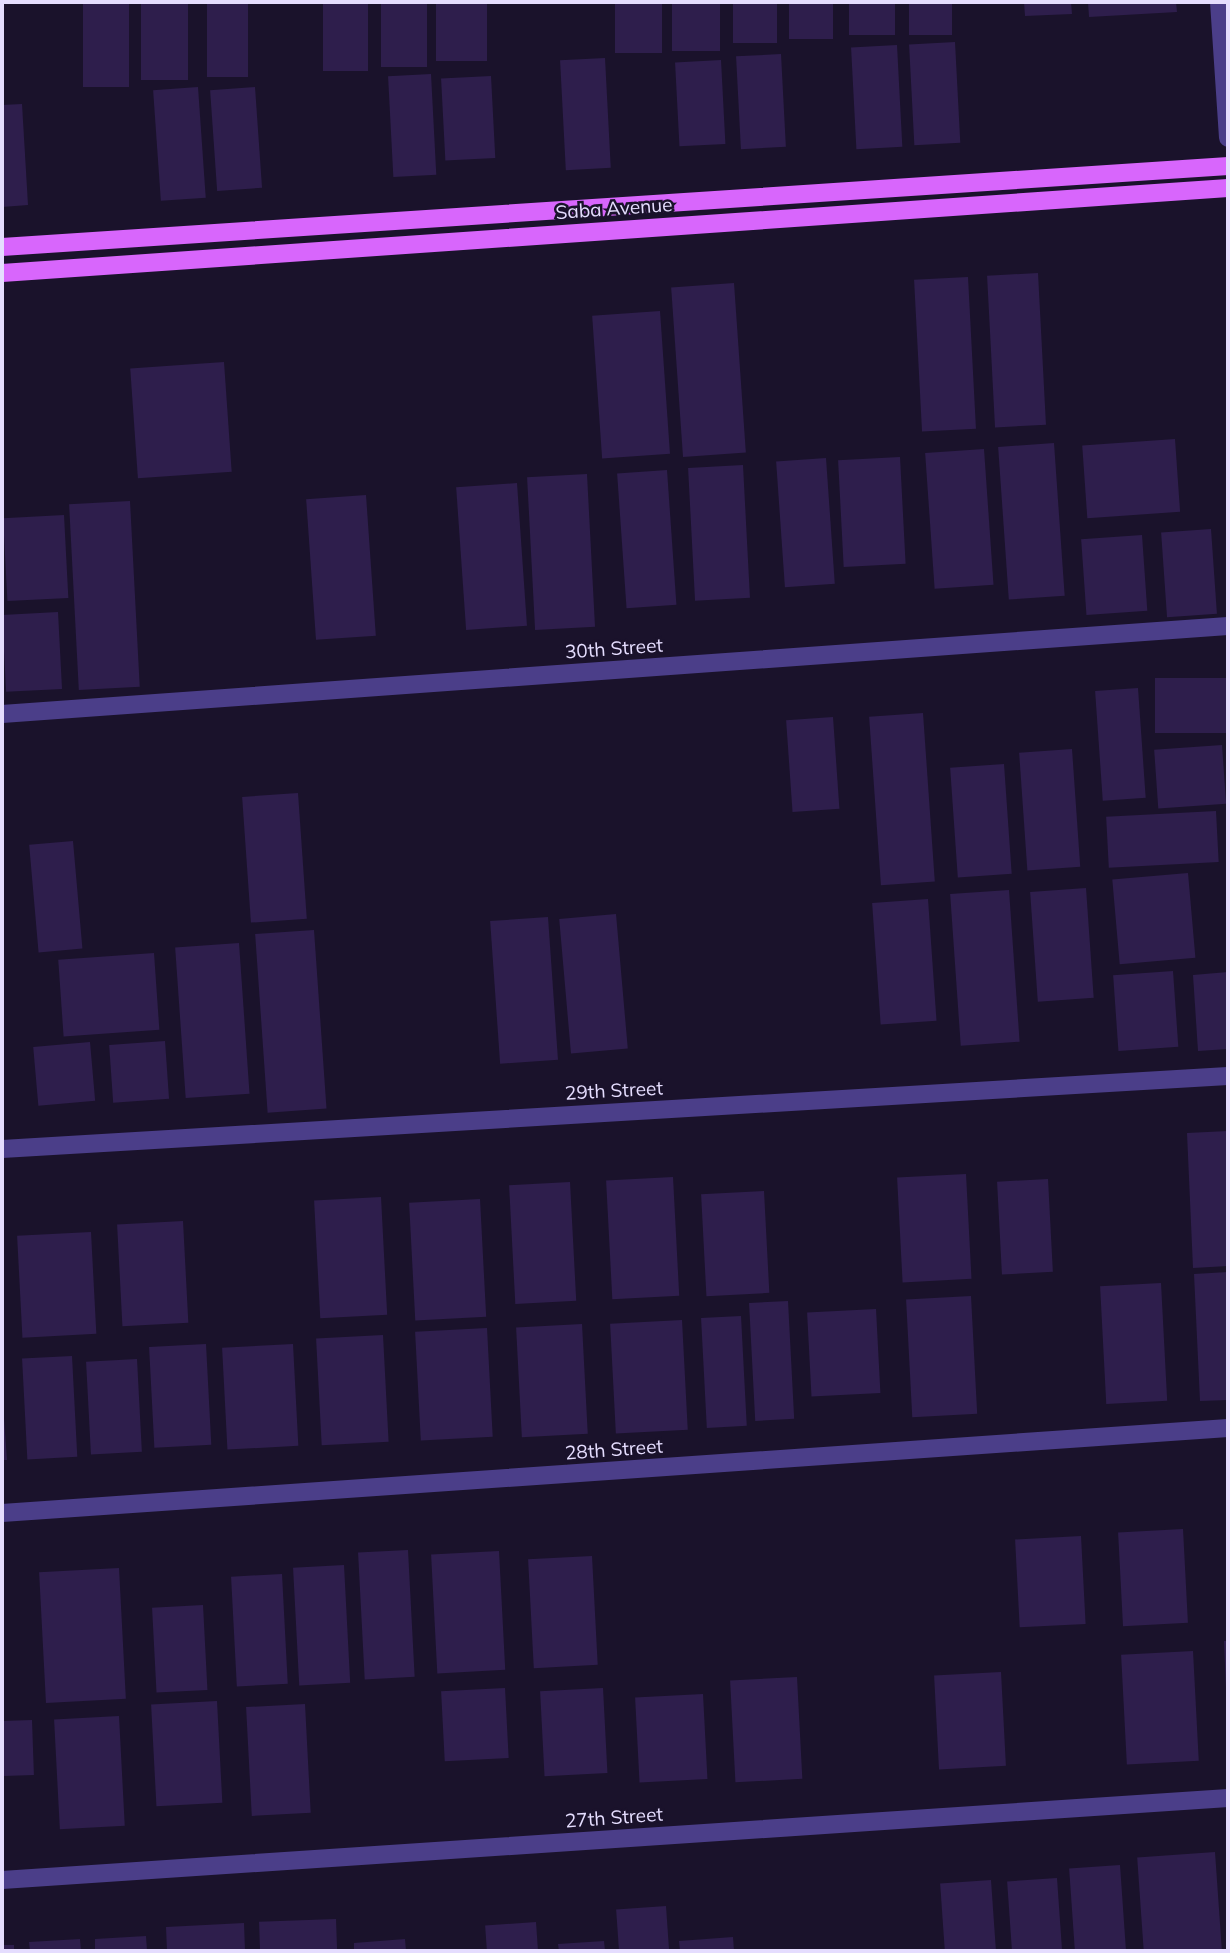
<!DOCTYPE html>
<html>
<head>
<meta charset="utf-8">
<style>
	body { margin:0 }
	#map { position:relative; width:1230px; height:1953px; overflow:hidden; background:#1a122b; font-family:Mulish,sans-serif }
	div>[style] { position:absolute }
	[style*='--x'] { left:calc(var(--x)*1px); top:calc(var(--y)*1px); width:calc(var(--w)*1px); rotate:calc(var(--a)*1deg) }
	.building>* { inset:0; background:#2e1e4c; transform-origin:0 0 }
	.minor>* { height:18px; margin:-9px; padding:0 9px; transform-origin:9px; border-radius:9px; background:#4b3e89 }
	.major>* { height:18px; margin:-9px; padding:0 9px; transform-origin:9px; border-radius:9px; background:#d866fc }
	span { translate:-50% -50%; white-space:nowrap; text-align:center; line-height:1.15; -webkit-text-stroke:5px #1a122b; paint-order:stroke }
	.street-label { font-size:19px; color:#e5ddfe }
	.frame { position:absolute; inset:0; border:4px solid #e5ddfe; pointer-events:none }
</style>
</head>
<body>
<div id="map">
	<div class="building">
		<div style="left:83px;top:2px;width:46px;height:85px"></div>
		<div style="left:141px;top:2px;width:47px;height:78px"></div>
		<div style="left:207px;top:2px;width:41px;height:75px"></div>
		<div style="left:323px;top:2px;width:45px;height:69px"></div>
		<div style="left:381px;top:2px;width:46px;height:65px"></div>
		<div style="left:436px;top:2px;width:51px;height:59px"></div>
		<div style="left:615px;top:2px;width:47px;height:51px"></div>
		<div style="left:672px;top:2px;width:48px;height:49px"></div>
		<div style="left:733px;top:2px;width:44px;height:41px"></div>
		<div style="left:789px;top:2px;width:44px;height:37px"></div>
		<div style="left:849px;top:2px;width:46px;height:33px"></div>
		<div style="left:909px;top:2px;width:43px;height:33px"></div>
		<div style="clip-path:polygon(1024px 2px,1071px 2px,1072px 14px,1025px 16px)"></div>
		<div style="clip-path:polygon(1088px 2px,1176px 2px,1177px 12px,1089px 17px)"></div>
		<div style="left:955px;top:42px;width:101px;height:46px;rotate:87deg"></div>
		<div style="left:897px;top:45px;width:102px;height:46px;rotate:87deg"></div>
		<div style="left:781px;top:54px;width:93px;height:45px;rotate:87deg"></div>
		<div style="left:605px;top:58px;width:110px;height:45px;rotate:87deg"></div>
		<div style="left:721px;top:60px;width:84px;height:46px;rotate:87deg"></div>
		<div style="left:431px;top:74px;width:101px;height:43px;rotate:87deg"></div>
		<div style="left:491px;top:76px;width:82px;height:50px;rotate:87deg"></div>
		<div style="left:198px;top:87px;width:111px;height:45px;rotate:86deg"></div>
		<div style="left:255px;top:87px;width:101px;height:45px;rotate:86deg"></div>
		<div style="clip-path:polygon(22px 104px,28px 205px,2px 207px,2px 105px)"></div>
		<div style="left:1038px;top:273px;width:152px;height:51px;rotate:87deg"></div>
		<div style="left:968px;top:277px;width:152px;height:54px;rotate:87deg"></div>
		<div style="left:734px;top:283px;width:170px;height:63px;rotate:86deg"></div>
		<div style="left:660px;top:311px;width:143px;height:68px;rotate:86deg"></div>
		<div style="left:224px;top:362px;width:110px;height:94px;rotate:86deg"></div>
		<div style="left:1175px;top:439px;width:73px;height:93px;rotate:86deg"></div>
		<div style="left:1054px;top:443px;width:153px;height:56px;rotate:86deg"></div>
		<div style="left:984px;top:449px;width:136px;height:59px;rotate:86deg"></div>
		<div style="left:900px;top:457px;width:107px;height:62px;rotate:87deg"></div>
		<div style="left:826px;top:458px;width:126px;height:50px;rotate:86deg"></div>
		<div style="left:743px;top:465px;width:133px;height:55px;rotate:87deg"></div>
		<div style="left:667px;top:470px;width:135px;height:50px;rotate:86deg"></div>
		<div style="left:587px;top:474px;width:153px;height:60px;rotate:87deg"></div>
		<div style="left:517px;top:483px;width:143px;height:61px;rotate:86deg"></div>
		<div style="left:366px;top:495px;width:141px;height:60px;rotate:86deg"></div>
		<div style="left:130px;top:501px;width:186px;height:61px;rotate:87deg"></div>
		<div style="left:64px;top:515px;width:83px;height:61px;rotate:87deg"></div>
		<div style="left:1211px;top:529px;width:85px;height:50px;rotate:86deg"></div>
		<div style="left:1142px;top:535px;width:76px;height:61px;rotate:86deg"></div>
		<div style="left:58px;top:612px;width:77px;height:56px;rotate:87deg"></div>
		<div style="left:1228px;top:678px;width:55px;height:73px;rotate:90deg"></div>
		<div style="left:1138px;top:688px;width:110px;height:43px;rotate:86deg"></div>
		<div style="left:923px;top:713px;width:169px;height:54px;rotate:86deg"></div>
		<div style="left:833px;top:717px;width:92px;height:47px;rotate:86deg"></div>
		<div style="left:1222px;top:745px;width:59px;height:68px;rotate:86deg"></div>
		<div style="left:1072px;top:749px;width:118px;height:53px;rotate:86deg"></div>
		<div style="left:1004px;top:764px;width:110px;height:54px;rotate:86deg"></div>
		<div style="left:298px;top:793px;width:126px;height:56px;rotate:86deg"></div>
		<div style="left:1216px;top:811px;width:51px;height:110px;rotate:87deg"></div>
		<div style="left:73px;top:841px;width:108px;height:44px;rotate:85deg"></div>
		<div style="left:1188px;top:873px;width:85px;height:76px;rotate:85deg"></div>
		<div style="left:1086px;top:888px;width:110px;height:56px;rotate:86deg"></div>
		<div style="left:1009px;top:890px;width:152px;height:59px;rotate:86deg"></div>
		<div style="left:928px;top:899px;width:122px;height:56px;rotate:86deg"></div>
		<div style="left:616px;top:914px;width:135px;height:57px;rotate:85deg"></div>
		<div style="left:548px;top:917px;width:143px;height:58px;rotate:86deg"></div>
		<div style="left:314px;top:930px;width:179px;height:59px;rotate:86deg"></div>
		<div style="left:239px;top:943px;width:151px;height:64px;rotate:86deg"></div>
		<div style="left:154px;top:953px;width:77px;height:96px;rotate:86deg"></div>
		<div style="left:1173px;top:971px;width:76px;height:60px;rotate:86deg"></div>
		<div style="clip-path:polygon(1228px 972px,1228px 1049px,1198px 1051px,1193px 975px)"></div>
		<div style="left:165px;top:1041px;width:58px;height:56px;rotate:86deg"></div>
		<div style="left:90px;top:1042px;width:59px;height:57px;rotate:85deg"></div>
		<div style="clip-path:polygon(1228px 1131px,1228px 1266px,1193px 1268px,1187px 1133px)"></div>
		<div style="left:966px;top:1174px;width:105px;height:69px;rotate:87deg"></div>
		<div style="left:673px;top:1177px;width:119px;height:67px;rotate:87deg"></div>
		<div style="left:1048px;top:1179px;width:93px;height:51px;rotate:87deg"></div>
		<div style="left:570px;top:1182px;width:119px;height:61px;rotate:87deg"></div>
		<div style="left:764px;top:1191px;width:102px;height:63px;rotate:87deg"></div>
		<div style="left:381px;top:1197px;width:118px;height:67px;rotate:87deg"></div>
		<div style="left:480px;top:1199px;width:118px;height:71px;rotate:87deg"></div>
		<div style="left:183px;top:1221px;width:102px;height:66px;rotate:87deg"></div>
		<div style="left:91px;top:1232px;width:102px;height:74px;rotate:87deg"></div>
		<div style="clip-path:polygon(1228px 1272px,1228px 1400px,1200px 1401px,1194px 1274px)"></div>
		<div style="left:1161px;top:1283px;width:118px;height:61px;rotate:87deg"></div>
		<div style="left:971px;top:1296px;width:118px;height:65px;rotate:87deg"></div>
		<div style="left:788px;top:1301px;width:118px;height:39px;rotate:87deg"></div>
		<div style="left:876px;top:1309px;width:84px;height:69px;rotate:87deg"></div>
		<div style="left:741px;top:1316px;width:110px;height:40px;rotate:87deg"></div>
		<div style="left:682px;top:1320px;width:110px;height:72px;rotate:87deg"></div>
		<div style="left:582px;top:1324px;width:110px;height:66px;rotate:87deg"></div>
		<div style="left:487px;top:1328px;width:109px;height:72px;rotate:87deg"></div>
		<div style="left:383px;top:1335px;width:107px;height:67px;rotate:87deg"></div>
		<div style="left:206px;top:1344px;width:101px;height:57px;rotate:87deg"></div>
		<div style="left:293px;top:1344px;width:102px;height:71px;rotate:87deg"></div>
		<div style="left:72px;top:1356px;width:101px;height:50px;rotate:87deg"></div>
		<div style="left:137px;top:1359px;width:93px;height:51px;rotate:87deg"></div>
		<div style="clip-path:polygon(2px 1390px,7px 1460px,2px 1460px)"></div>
		<div style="left:1183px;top:1529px;width:94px;height:65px;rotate:87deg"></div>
		<div style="left:1081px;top:1536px;width:88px;height:66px;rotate:87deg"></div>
		<div style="left:408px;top:1550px;width:127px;height:50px;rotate:87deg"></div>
		<div style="left:499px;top:1551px;width:119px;height:68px;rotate:87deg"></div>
		<div style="left:592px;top:1556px;width:109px;height:64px;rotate:87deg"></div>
		<div style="left:344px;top:1565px;width:118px;height:51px;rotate:87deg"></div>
		<div style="left:119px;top:1568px;width:131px;height:80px;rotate:87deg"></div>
		<div style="left:282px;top:1574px;width:110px;height:51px;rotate:87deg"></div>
		<div style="left:203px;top:1605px;width:85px;height:51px;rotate:87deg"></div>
		<div style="clip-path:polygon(1224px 1641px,1228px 1641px,1228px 1688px,1226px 1689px)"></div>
		<div style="left:1193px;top:1651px;width:110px;height:72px;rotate:87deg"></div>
		<div style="left:1001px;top:1672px;width:94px;height:67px;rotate:87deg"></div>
		<div style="left:797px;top:1677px;width:102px;height:67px;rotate:87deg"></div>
		<div style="left:505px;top:1688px;width:70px;height:64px;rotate:87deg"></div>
		<div style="left:603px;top:1688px;width:85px;height:63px;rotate:87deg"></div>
		<div style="left:703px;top:1694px;width:85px;height:68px;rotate:87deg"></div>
		<div style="left:217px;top:1701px;width:102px;height:66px;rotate:87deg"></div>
		<div style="left:305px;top:1704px;width:109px;height:59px;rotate:87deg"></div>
		<div style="left:119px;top:1716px;width:110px;height:65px;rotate:87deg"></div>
		<div style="left:32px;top:1720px;width:55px;height:30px;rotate:88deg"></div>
		<div style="left:1215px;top:1852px;width:99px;height:78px;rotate:86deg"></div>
		<div style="left:1120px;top:1865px;width:86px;height:51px;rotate:86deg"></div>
		<div style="left:1057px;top:1878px;width:73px;height:50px;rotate:86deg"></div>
		<div style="left:991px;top:1880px;width:71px;height:51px;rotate:86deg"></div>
		<div style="left:666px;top:1906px;width:45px;height:50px;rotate:86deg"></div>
		<div style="left:336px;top:1919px;width:32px;height:77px;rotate:88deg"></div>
		<div style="left:536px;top:1922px;width:29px;height:51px;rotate:86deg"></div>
		<div style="clip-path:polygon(244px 1923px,245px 1951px,167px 1951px,166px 1927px)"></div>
		<div style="clip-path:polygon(146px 1936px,147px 1951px,95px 1951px,95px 1939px)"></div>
		<div style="clip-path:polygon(733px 1937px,734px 1951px,680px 1951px,679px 1941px)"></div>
		<div style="clip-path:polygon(80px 1939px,81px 1951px,30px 1951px,29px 1942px)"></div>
		<div style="clip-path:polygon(405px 1939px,406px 1951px,354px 1951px,354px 1943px)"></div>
		<div style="clip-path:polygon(604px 1941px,605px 1951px,559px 1951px,558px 1944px)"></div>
		<div style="left:2px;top:1945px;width:12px;height:6px"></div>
	</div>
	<div class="minor">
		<div style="--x:1219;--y:2;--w:136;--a:86.2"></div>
		<div style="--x:2;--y:714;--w:1229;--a:-4.11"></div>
		<div style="--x:2;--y:1149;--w:1228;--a:-3.41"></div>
		<div style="--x:2;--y:1513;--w:1229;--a:-3.97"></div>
		<div style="--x:2;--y:1880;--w:1229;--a:-3.83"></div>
	</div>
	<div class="major">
		<div style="--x:2;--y:247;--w:1229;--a:-3.78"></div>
		<div style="--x:2;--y:273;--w:1229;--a:-3.97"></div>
	</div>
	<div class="street-label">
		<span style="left:614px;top:209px;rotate:-4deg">Saba Avenue</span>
		<span style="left:614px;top:649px;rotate:-4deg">30th Street</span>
		<span style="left:614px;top:1091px;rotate:-3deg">29th Street</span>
		<span style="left:614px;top:1450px;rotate:-4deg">28th Street</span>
		<span style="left:614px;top:1818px;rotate:-4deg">27th Street</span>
	</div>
	<div class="frame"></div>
</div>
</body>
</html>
